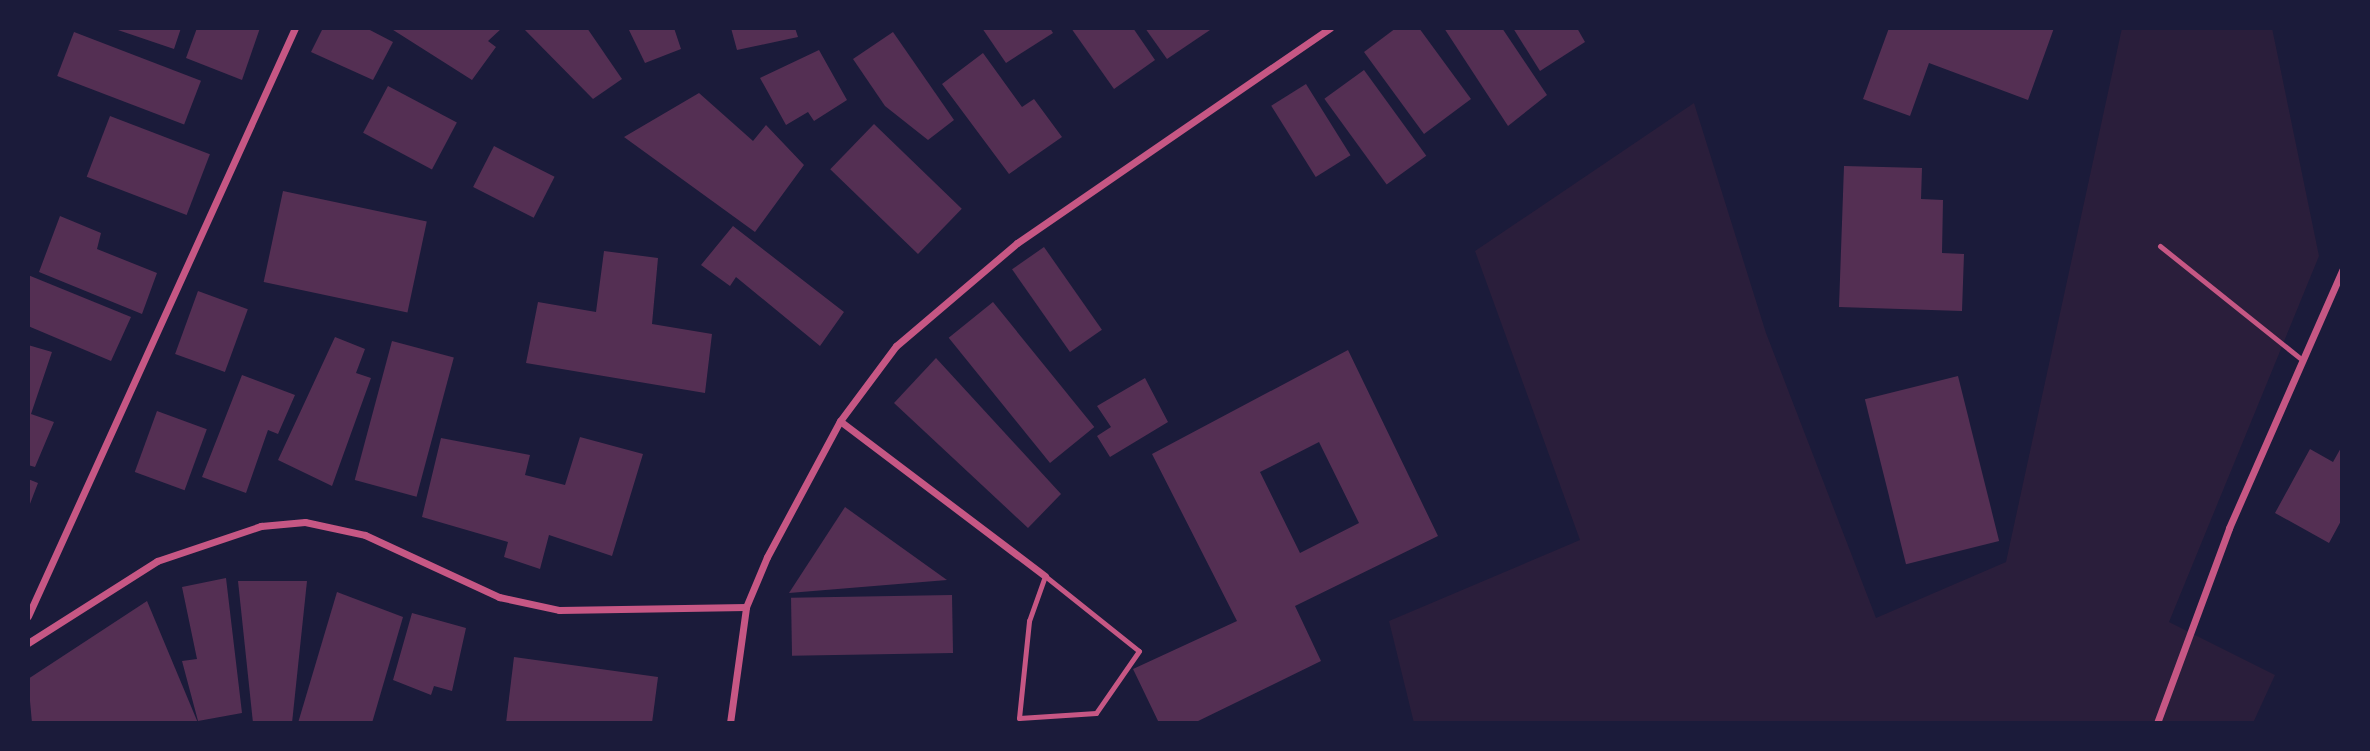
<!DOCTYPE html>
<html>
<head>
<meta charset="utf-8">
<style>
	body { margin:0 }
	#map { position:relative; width:2370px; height:751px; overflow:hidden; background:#1b1b3a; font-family:Overpass,sans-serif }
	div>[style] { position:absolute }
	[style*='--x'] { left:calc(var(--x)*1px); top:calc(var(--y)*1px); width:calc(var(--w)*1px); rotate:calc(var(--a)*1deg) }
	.green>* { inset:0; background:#2a1e3b }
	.building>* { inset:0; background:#542f53; transform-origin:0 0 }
	.service>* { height:5px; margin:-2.5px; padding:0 2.5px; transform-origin:2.5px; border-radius:2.5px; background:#c65784 }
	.minor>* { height:7px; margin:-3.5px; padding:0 3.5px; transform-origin:3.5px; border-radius:3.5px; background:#c65784 }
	span { translate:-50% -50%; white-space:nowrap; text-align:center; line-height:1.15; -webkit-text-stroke:7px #1b1b3a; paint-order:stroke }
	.frame { position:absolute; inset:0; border:30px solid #1b1b3a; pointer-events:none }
</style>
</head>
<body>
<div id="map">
	<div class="green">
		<div style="clip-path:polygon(2122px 28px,2272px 28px,2319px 256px,2169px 622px,2275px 675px,2253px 723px,1414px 723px,1389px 621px,1580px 540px,1475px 251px,1694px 103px,1766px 333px,1876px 618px,2006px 562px)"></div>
	</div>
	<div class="building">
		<div style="clip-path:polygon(112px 28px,181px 28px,174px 49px)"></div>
		<div style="clip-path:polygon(197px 28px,260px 28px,242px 80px,186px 58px)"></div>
		<div style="clip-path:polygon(323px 28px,366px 28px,393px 42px,373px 80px,311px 52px)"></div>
		<div style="clip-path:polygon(390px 28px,502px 28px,488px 41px,496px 47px,472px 80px)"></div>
		<div style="clip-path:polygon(523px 28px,587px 28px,622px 79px,593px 99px)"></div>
		<div style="clip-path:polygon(628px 28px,674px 28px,681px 49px,645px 63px)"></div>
		<div style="clip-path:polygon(731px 28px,795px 28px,798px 37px,737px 50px)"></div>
		<div style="clip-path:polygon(982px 28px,1050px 28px,1053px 33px,1006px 63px)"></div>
		<div style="clip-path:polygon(1071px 28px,1133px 28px,1155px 60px,1114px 89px)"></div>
		<div style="clip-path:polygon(1145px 28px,1209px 28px,1210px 30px,1167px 59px)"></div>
		<div style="clip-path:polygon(1396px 28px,1419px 28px,1471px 99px,1424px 134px,1364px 52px)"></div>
		<div style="clip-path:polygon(1444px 28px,1502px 28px,1547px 95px,1508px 126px)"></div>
		<div style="clip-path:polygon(1513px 28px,1577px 28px,1585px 42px,1540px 71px)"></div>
		<div style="clip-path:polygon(1889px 28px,2054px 28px,2028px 100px,1929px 63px,1910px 116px,1863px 99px)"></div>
		<div style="left:74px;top:32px;width:136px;height:47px;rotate:21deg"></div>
		<div style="clip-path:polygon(893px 32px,954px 120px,928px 140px,885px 106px,853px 59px)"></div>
		<div style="clip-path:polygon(819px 50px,847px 100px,814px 121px,808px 112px,786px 125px,760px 78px)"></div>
		<div style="clip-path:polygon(983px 53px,1022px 107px,1034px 99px,1062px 137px,1009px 174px,942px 84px)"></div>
		<div style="left:1364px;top:70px;width:106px;height:49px;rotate:54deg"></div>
		<div style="left:1306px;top:84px;width:84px;height:41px;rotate:58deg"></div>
		<div style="left:388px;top:86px;width:78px;height:53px;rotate:28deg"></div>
		<div style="clip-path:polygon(699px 93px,753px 141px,766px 125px,804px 165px,755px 232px,624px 137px)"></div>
		<div style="left:110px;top:116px;width:107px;height:65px;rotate:21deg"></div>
		<div style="left:874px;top:124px;width:122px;height:63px;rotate:44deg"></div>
		<div style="left:494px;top:146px;width:68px;height:46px;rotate:27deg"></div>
		<div style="clip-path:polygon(1844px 166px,1922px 168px,1921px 199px,1943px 200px,1942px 253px,1964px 254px,1962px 311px,1839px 307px)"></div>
		<div style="left:283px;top:191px;width:147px;height:93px;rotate:12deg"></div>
		<div style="clip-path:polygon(60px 216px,101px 233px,97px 249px,157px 273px,142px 314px,39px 272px)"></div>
		<div style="clip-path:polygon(733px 226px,844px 312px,820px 346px,736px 277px,730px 286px,701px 265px)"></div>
		<div style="left:1044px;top:247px;width:101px;height:39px;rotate:55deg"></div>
		<div style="clip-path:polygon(604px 251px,658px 258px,652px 324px,712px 334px,705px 393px,526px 363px,538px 302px,596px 312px)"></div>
		<div style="clip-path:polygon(28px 275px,131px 317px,111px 361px,28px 326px)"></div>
		<div style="left:198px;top:291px;width:53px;height:67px;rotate:20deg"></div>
		<div style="left:993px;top:302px;width:161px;height:57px;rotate:51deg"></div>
		<div style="clip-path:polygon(335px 337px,365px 349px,356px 373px,371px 378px,332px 486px,278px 460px)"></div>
		<div style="left:392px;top:341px;width:64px;height:144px;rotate:15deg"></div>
		<div style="clip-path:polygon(28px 345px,52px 352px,31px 414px,54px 422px,35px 467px,28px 465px)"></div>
		<div style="clip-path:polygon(evenodd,1348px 350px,1438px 536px,1295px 606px,1321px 661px,1194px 723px,1159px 723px,1133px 669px,1237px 621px,1152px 454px,1348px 350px,1319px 442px,1359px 523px,1300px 553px,1260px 472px,1319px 442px)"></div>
		<div style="clip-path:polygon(936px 358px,1061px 494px,1028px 528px,894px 403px)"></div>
		<div style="clip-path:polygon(242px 375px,295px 395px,278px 434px,268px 430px,246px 493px,202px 477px)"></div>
		<div style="left:1958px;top:376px;width:170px;height:96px;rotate:76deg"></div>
		<div style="clip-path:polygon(1145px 378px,1168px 422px,1110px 457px,1097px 436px,1111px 427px,1097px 406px)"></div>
		<div style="left:157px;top:411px;width:53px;height:65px;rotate:20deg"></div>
		<div style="clip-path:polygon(580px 437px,643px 454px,612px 556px,549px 535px,540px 569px,504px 557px,508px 542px,422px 517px,441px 438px,530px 455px,525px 475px,565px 485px)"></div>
		<div style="clip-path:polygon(2342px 446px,2342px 519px,2329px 543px,2275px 513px,2310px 449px,2333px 462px)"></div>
		<div style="clip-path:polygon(28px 479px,38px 483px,28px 509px)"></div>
		<div style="clip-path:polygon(845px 507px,947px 580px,789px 593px)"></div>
		<div style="clip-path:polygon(226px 578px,242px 713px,198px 721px,182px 661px,197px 659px,182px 587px)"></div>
		<div style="clip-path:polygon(238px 581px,307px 581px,292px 723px,253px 723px)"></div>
		<div style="clip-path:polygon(337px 592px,403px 617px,372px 723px,298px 723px)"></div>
		<div style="left:952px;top:595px;width:58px;height:161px;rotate:89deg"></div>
		<div style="clip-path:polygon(147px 601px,198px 723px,32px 723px,28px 679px)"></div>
		<div style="clip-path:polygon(412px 613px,466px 628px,452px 691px,434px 686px,431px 695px,393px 680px)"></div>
		<div style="clip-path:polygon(514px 657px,658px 677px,652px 723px,506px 723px)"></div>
	</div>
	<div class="service">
		<div style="--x:2160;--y:246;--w:179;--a:38.7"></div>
		<div style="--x:1045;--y:576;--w:120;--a:38.6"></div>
		<div style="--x:1139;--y:651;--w:75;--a:124.7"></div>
		<div style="--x:1096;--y:713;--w:77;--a:176.3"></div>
		<div style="--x:1019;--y:718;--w:98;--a:-84.1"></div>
		<div style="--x:1029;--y:621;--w:48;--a:-70.4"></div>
	</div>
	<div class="minor">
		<div style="--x:840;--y:421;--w:257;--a:37.1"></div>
		<div style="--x:28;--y:616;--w:646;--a:-65.58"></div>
		<div style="--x:28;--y:643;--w:153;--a:-32.4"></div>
		<div style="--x:157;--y:561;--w:110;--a:-18.6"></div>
		<div style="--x:261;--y:526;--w:44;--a:-5.2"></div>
		<div style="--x:305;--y:522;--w:61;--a:12.2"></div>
		<div style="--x:365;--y:535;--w:148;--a:24.8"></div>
		<div style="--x:499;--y:597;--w:61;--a:12.2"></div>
		<div style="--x:559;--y:610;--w:187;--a:-0.9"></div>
		<div style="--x:730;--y:723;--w:117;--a:-82.1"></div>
		<div style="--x:746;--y:607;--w:54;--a:-67.2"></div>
		<div style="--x:767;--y:557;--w:154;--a:-61.8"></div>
		<div style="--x:840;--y:421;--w:94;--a:-53.3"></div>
		<div style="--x:896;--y:346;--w:159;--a:-40.4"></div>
		<div style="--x:1017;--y:243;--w:380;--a:-34.5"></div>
		<div style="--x:2157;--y:723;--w:208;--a:-69.7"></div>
		<div style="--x:2229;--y:528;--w:282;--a:-66.3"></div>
	</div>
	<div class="frame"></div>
</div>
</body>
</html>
